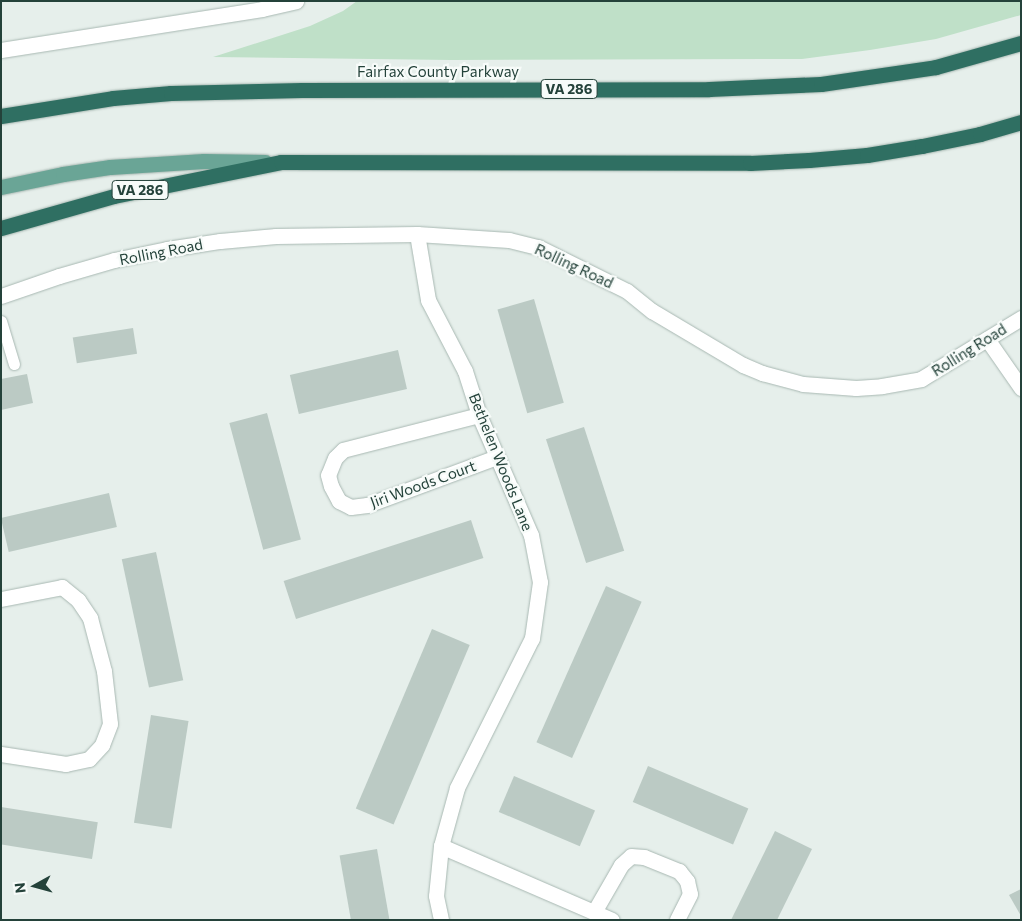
<!DOCTYPE html>
<html>
<head>
<meta charset="utf-8">
<style>
	body { margin:0 }
	#map { position:relative; width:1022px; height:921px; overflow:hidden; background:#e6efeb; font-family:Commissioner,sans-serif }
	div>[style] { position:absolute }
	[style*='--x'] { left:calc(var(--x)*1px); top:calc(var(--y)*1px); width:calc(var(--w)*1px); rotate:calc(var(--a)*1deg) }
	.green>* { inset:0; background:#bfe0c8 }
	.building>* { inset:0; background:#bbcac4; transform-origin:0 0 }
	.roads { filter:drop-shadow(0 0 1px #a8b8b2) drop-shadow(0 0 1px #a8b8b2) }
	.lane>* { height:11px; margin:-5.5px; padding:0 5.5px; transform-origin:5.5px; border-radius:5.5px; background:#fff }
	.street>* { height:15px; margin:-7.5px; padding:0 7.5px; transform-origin:7.5px; border-radius:7.5px; background:#fff }
	.secondary>* { height:15px; margin:-7.5px; padding:0 7.5px; transform-origin:7.5px; border-radius:7.5px; background:#fff }
	.primary>* { height:15px; margin:-7.5px; padding:0 7.5px; transform-origin:7.5px; border-radius:7.5px; background:#6aa596 }
	.highway>* { height:15px; margin:-7.5px; padding:0 7.5px; transform-origin:7.5px; border-radius:7.5px; background:#2f6f62 }
	span { translate:-50% -50%; white-space:nowrap; text-align:center; line-height:1.15; -webkit-text-stroke:4.5px #f7fbf9; paint-order:stroke }
	.shield-label span { padding:1px 4px; background:#f7fbf9; border:1px solid; border-radius:4px; -webkit-text-stroke-width:0 }
	.shield-label { font-size:14px; color:#24423a; font-weight:700 }
	.street-label { font-size:15px; color:#24423a }
	.frame { position:absolute; inset:0; border:2px solid #24423a; pointer-events:none }
	.north { position:absolute; left:10px; top:861px; width:50px; height:50px; -webkit-text-stroke:4px #f7fbf9; paint-order:stroke; rotate:263deg; font-size:14px; font-weight:700; line-height:20px; text-align:center; color:#24423a }
	.north::after { content:''; display:block; margin:auto; width:18px; height:22px; background:#24423a; clip-path:polygon(50% 0,100% 100%,50% 72%,0 100%) }
</style>
</head>
<body>
<div id="map">
	<div class="green">
		<div style="clip-path:polygon(357px 1px,1021px 1px,1021px 15px,936px 39px,870px 50px,802px 59px,451px 60px,213px 57px,310px 26px,343px 11px)"></div>
	</div>
	<div class="building">
		<div style="left:534px;top:299px;width:108px;height:38px;rotate:74deg"></div>
		<div style="left:133px;top:328px;width:26px;height:61px;rotate:81deg"></div>
		<div style="left:398px;top:350px;width:40px;height:111px;rotate:77deg"></div>
		<div style="clip-path:polygon(27px 374px,33px 403px,1px 410px,1px 379px)"></div>
		<div style="left:267px;top:413px;width:131px;height:39px;rotate:75deg"></div>
		<div style="left:584px;top:427px;width:130px;height:40px;rotate:72deg"></div>
		<div style="left:109px;top:493px;width:35px;height:111px;rotate:77deg"></div>
		<div style="left:471px;top:520px;width:40px;height:197px;rotate:72deg"></div>
		<div style="left:156px;top:552px;width:131px;height:35px;rotate:78deg"></div>
		<div style="left:606px;top:586px;width:39px;height:171px;rotate:24deg"></div>
		<div style="left:432px;top:629px;width:41px;height:195px;rotate:23deg"></div>
		<div style="left:151px;top:715px;width:38px;height:109px;rotate:9deg"></div>
		<div style="left:648px;top:766px;width:109px;height:39px;rotate:23deg"></div>
		<div style="left:514px;top:776px;width:88px;height:39px;rotate:23deg"></div>
		<div style="left:1px;top:807px;width:98px;height:37px;rotate:9deg"></div>
		<div style="clip-path:polygon(775px 831px,812px 849px,777px 920px,731px 920px)"></div>
		<div style="left:377px;top:849px;width:72px;height:38px;rotate:80deg"></div>
		<div style="clip-path:polygon(1021px 889px,1021px 916px,1009px 895px)"></div>
	</div>
	<div class="roads">
		<div class="lane">
			<div style="--x:1;--y:321;--w:45;--a:73.2"></div>
		</div>
		<div class="street">
			<div style="--x:417;--y:234;--w:67;--a:80.5"></div>
			<div style="--x:428;--y:300;--w:80;--a:62.5"></div>
			<div style="--x:465;--y:371;--w:46;--a:72.3"></div>
			<div style="--x:479;--y:415;--w:131;--a:66.6"></div>
			<div style="--x:531;--y:535;--w:48;--a:79.2"></div>
			<div style="--x:540;--y:582;--w:57;--a:98.1"></div>
			<div style="--x:532;--y:638;--w:168;--a:116.6"></div>
			<div style="--x:457;--y:788;--w:60;--a:105.4"></div>
			<div style="--x:441;--y:846;--w:50;--a:95.7"></div>
			<div style="--x:436;--y:896;--w:25;--a:78"></div>
			<div style="--x:1;--y:296;--w:61;--a:-19"></div>
			<div style="--x:59;--y:276;--w:57;--a:-16.2"></div>
			<div style="--x:114;--y:260;--w:54;--a:-11.7"></div>
			<div style="--x:167;--y:249;--w:54;--a:-8.6"></div>
			<div style="--x:220;--y:241;--w:56;--a:-5.1"></div>
			<div style="--x:276;--y:236;--w:141;--a:-0.8"></div>
			<div style="--x:417;--y:234;--w:92;--a:3.7"></div>
			<div style="--x:509;--y:240;--w:30;--a:14"></div>
			<div style="--x:538;--y:247;--w:99;--a:26.3"></div>
			<div style="--x:627;--y:291;--w:32;--a:39"></div>
			<div style="--x:652;--y:311;--w:106;--a:30.7"></div>
			<div style="--x:743;--y:365;--w:21;--a:23"></div>
			<div style="--x:762;--y:373;--w:42;--a:15"></div>
			<div style="--x:803;--y:384;--w:53;--a:4.3"></div>
			<div style="--x:856;--y:388;--w:26;--a:-4"></div>
			<div style="--x:882;--y:386;--w:40;--a:-10"></div>
			<div style="--x:921;--y:379;--w:117;--a:-31.4"></div>
			<div style="--x:987;--y:339;--w:60;--a:55.2"></div>
			<div style="--x:479;--y:415;--w:140;--a:165.6"></div>
			<div style="--x:343;--y:450;--w:11;--a:135"></div>
			<div style="--x:335;--y:458;--w:18;--a:112"></div>
			<div style="--x:328;--y:475;--w:11;--a:75"></div>
			<div style="--x:331;--y:486;--w:17;--a:62"></div>
			<div style="--x:339;--y:501;--w:13;--a:27"></div>
			<div style="--x:351;--y:507;--w:16;--a:-7"></div>
			<div style="--x:367;--y:505;--w:139;--a:-20.3"></div>
			<div style="--x:1;--y:599;--w:62;--a:-11.1"></div>
			<div style="--x:62;--y:587;--w:21;--a:39"></div>
			<div style="--x:78;--y:600;--w:22;--a:56"></div>
			<div style="--x:90;--y:618;--w:55;--a:75.2"></div>
			<div style="--x:104;--y:671;--w:53;--a:83.5"></div>
			<div style="--x:110;--y:724;--w:22;--a:111"></div>
			<div style="--x:102;--y:745;--w:19;--a:133"></div>
			<div style="--x:89;--y:759;--w:24;--a:168"></div>
			<div style="--x:66;--y:764;--w:66;--a:-171.3"></div>
			<div style="--x:441;--y:846;--w:186;--a:23.4"></div>
			<div style="--x:594;--y:912;--w:54;--a:-60.1"></div>
			<div style="--x:621;--y:865;--w:13;--a:-42"></div>
			<div style="--x:631;--y:856;--w:13;--a:4"></div>
			<div style="--x:644;--y:857;--w:38;--a:22"></div>
			<div style="--x:679;--y:871;--w:13;--a:51"></div>
			<div style="--x:687;--y:881;--w:13;--a:77"></div>
			<div style="--x:690;--y:894;--w:29;--a:117"></div>
		</div>
		<div class="secondary">
			<div style="--x:1;--y:50;--w:264;--a:-8.9"></div>
			<div style="--x:262;--y:9;--w:35;--a:-13"></div>
		</div>
		<div class="primary">
			<div style="--x:1;--y:187;--w:63;--a:-11.8"></div>
			<div style="--x:63;--y:174;--w:48;--a:-8.5"></div>
			<div style="--x:110;--y:167;--w:94;--a:-3.7"></div>
			<div style="--x:204;--y:161;--w:61;--a:0.9"></div>
		</div>
		<div class="highway">
			<div style="--x:1;--y:116;--w:113;--a:-9.1"></div>
			<div style="--x:113;--y:98;--w:58;--a:-4.9"></div>
			<div style="--x:171;--y:93;--w:131;--a:-1.3"></div>
			<div style="--x:302;--y:90;--w:407;--a:-0.1"></div>
			<div style="--x:709;--y:89;--w:112;--a:-2.6"></div>
			<div style="--x:821;--y:84;--w:116;--a:-8.4"></div>
			<div style="--x:936;--y:67;--w:88;--a:-15.8"></div>
			<div style="--x:1;--y:228;--w:117;--a:-15.8"></div>
			<div style="--x:114;--y:196;--w:170;--a:-11.5"></div>
			<div style="--x:281;--y:162;--w:469;--a:0.1"></div>
			<div style="--x:750;--y:163;--w:59;--a:-2.9"></div>
			<div style="--x:809;--y:160;--w:58;--a:-4.9"></div>
			<div style="--x:867;--y:155;--w:56;--a:-9.3"></div>
			<div style="--x:922;--y:146;--w:59;--a:-11.7"></div>
			<div style="--x:980;--y:134;--w:43;--a:-16.3"></div>
		</div>
	</div>
	<div class="shield-label">
		<span style="left:569px;top:89px">VA 286</span>
		<span style="left:140px;top:190px">VA 286</span>
	</div>
	<div class="street-label">
		<span style="left:438px;top:72px">Fairfax County Parkway</span>
		<span style="left:161px;top:252px;rotate:-11deg">Rolling Road</span>
		<span style="left:574px;top:266px;rotate:25deg">Rolling Road</span>
		<span style="left:969px;top:350px;rotate:-32deg">Rolling Road</span>
		<span style="left:501px;top:462px;rotate:68deg">Bethelen Woods Lane</span>
		<span style="left:423px;top:484px;rotate:-20deg">Jiri Woods Court</span>
	</div>
	<div class="frame"></div>
	<div class="north">N</div>
</div>
</body>
</html>
